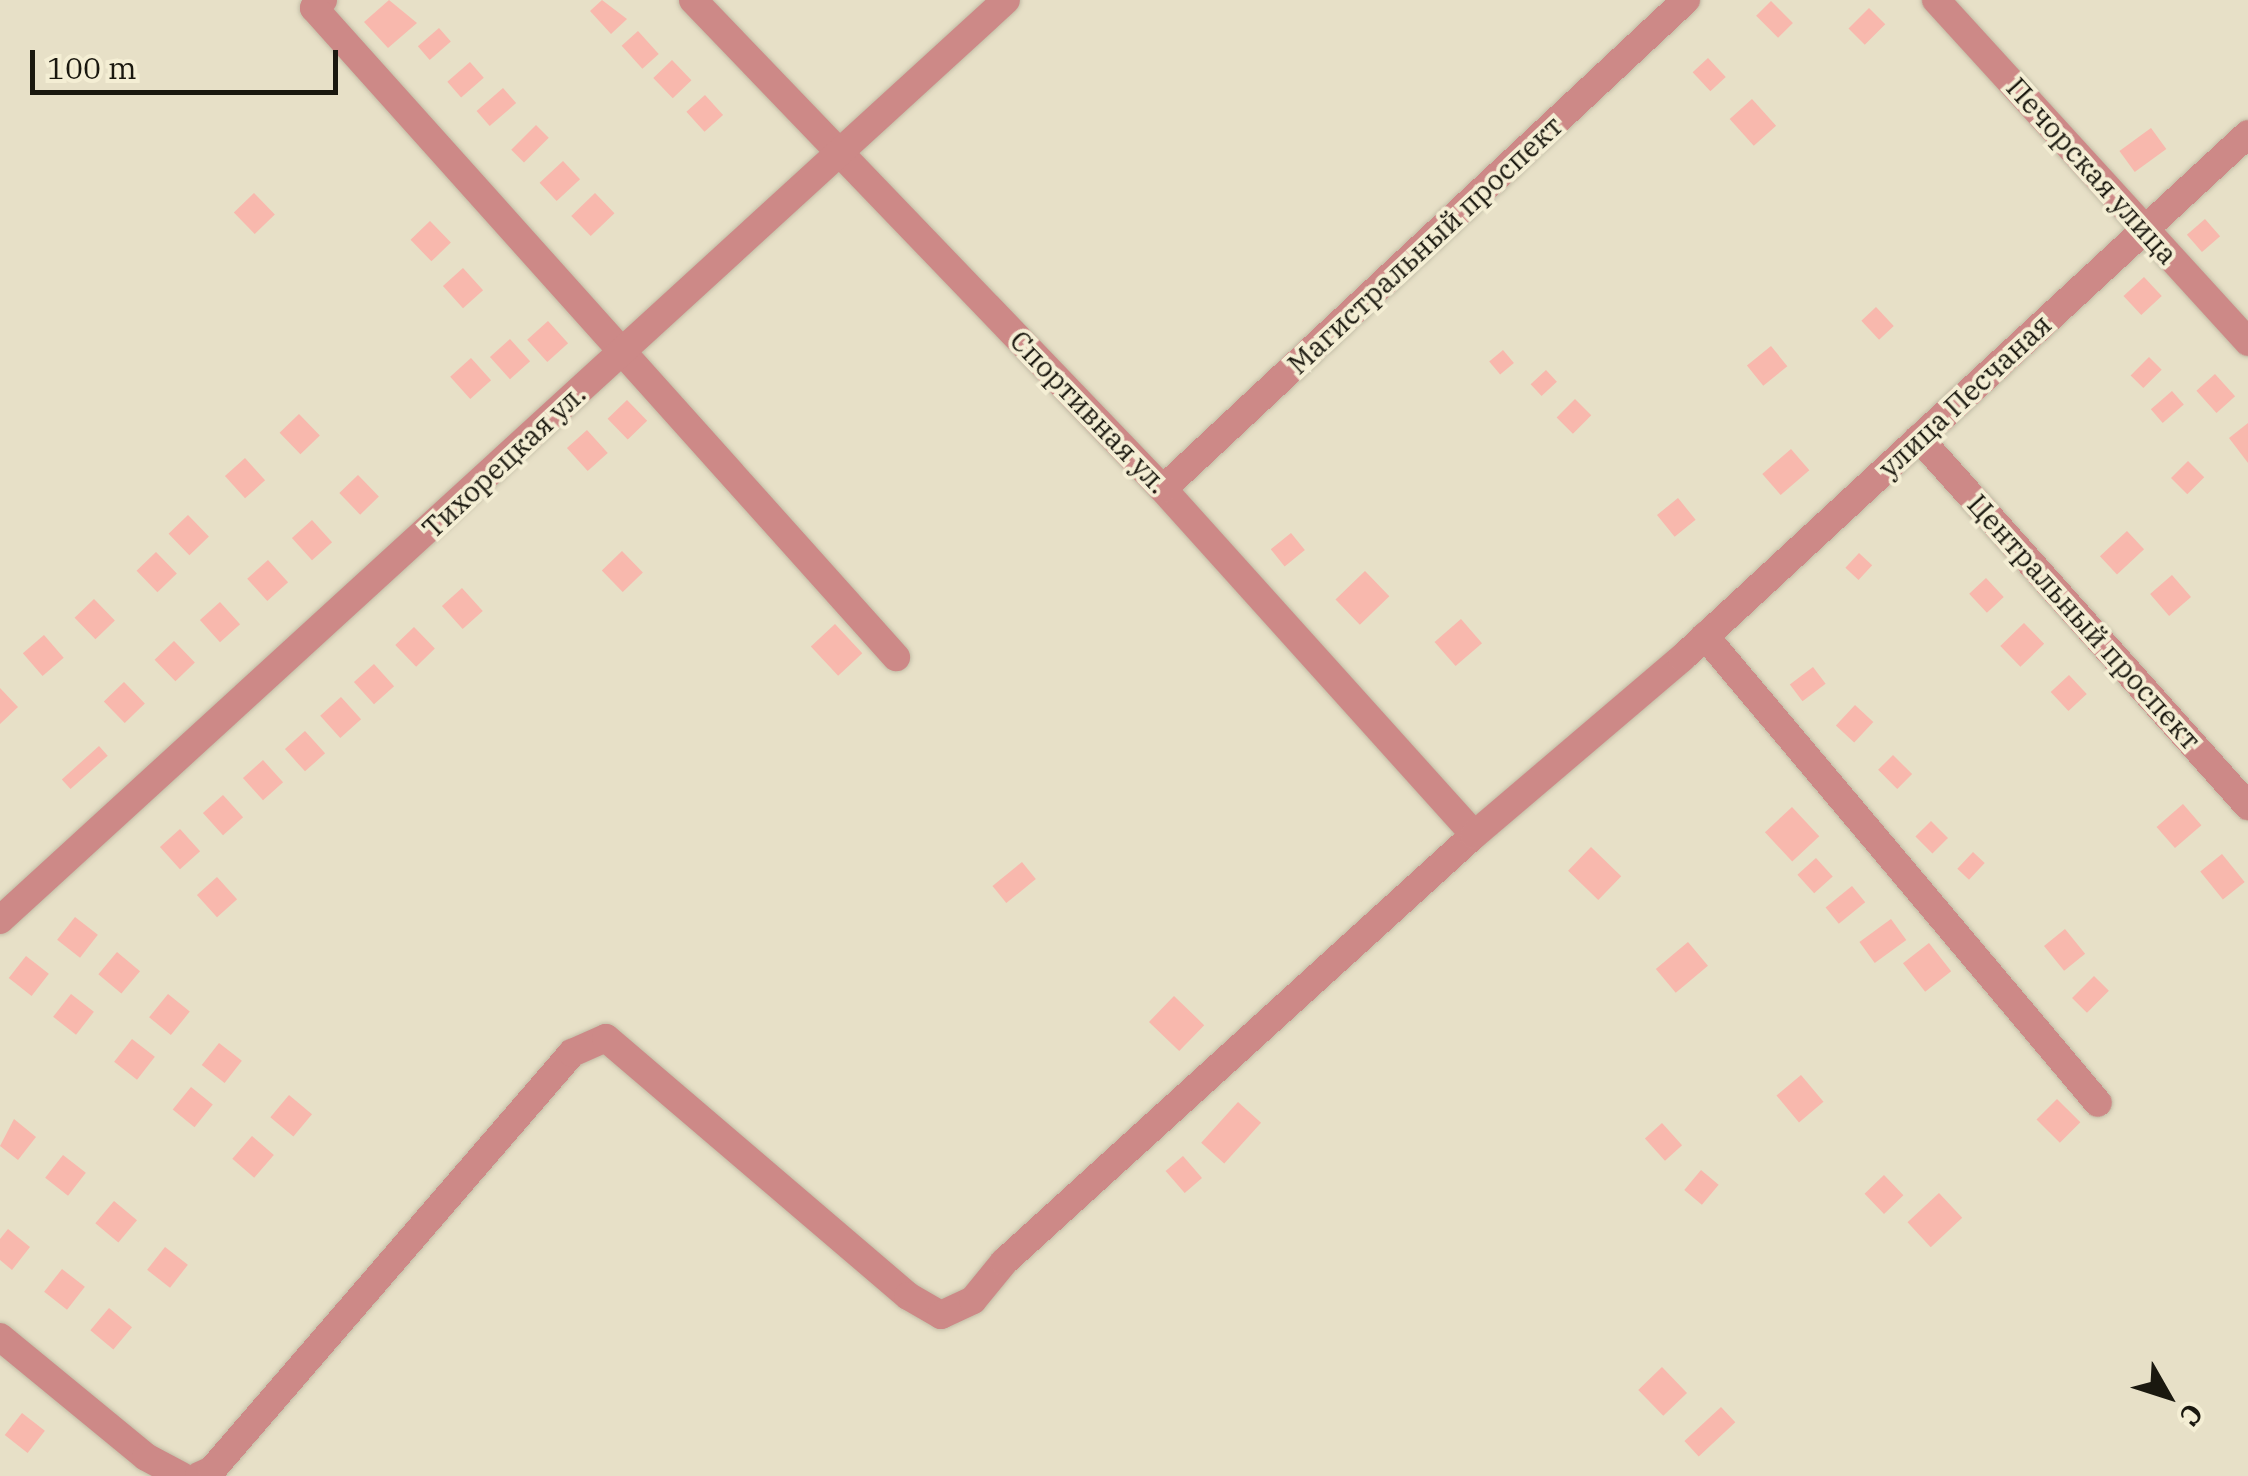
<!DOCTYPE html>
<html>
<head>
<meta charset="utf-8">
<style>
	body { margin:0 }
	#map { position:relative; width:2248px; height:1476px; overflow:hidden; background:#e7e0c7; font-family:"IBM Plex Serif",serif }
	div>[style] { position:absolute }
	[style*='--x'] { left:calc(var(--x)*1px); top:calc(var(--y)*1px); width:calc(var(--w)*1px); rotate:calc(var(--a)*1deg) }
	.building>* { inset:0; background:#f8b8ad; transform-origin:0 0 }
	.roads { filter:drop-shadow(0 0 2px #c2bca6) drop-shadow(0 0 2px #c2bca6) }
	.minor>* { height:28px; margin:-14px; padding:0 14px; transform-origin:14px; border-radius:14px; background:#cd8987 }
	span { translate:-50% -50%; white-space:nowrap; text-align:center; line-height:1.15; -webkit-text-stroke:8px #f4eed4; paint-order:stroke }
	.street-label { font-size:28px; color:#1a180f }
	.north { position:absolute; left:2118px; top:1346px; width:100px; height:100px; -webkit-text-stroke:8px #f4eed4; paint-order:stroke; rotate:129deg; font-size:28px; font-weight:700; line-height:40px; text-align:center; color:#1a180f }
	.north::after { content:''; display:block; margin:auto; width:35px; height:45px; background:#1a180f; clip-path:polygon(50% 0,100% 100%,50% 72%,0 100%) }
	.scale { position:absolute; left:30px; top:50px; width:308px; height:45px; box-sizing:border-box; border:5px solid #1a180f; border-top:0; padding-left:12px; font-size:30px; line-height:35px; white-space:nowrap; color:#1a180f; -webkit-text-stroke:8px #f4eed4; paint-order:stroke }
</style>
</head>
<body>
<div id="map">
	<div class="building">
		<div style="clip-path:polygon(389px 0,417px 23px,388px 48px,364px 22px)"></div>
		<div style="clip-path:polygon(602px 0,627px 19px,611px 34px,590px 11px)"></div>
		<div style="left:1771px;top:1px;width:31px;height:21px;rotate:45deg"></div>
		<div style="left:1869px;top:8px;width:23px;height:29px;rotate:45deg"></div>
		<div style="left:439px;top:28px;width:18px;height:28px;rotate:49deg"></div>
		<div style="left:638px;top:31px;width:31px;height:22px;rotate:48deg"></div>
		<div style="left:1708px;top:58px;width:26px;height:21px;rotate:47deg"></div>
		<div style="left:672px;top:60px;width:28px;height:26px;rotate:46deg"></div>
		<div style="left:470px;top:62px;width:21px;height:30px;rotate:49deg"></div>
		<div style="left:503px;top:88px;width:20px;height:35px;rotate:49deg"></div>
		<div style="left:705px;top:95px;width:27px;height:25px;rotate:48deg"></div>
		<div style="left:1752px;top:99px;width:36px;height:30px;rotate:48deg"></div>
		<div style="left:536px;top:125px;width:18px;height:35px;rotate:45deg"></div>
		<div style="left:2151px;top:128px;width:26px;height:39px;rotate:54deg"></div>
		<div style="left:563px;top:161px;width:25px;height:32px;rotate:47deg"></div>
		<div style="left:254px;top:193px;width:30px;height:28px;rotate:46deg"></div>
		<div style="left:595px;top:193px;width:28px;height:33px;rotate:46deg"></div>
		<div style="left:2205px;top:219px;width:23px;height:24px;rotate:49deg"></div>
		<div style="left:430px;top:221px;width:30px;height:27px;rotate:46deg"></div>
		<div style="left:463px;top:268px;width:30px;height:27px;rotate:48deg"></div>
		<div style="left:2144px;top:277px;width:26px;height:28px;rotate:47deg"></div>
		<div style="left:1876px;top:307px;width:26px;height:20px;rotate:47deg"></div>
		<div style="left:548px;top:321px;width:30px;height:28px;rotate:48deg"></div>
		<div style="left:510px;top:339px;width:30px;height:27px;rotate:48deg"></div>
		<div style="left:1771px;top:346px;width:26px;height:31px;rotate:51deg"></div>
		<div style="left:1503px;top:350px;width:17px;height:18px;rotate:50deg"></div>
		<div style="left:2149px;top:357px;width:18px;height:26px;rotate:45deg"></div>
		<div style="left:471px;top:358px;width:30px;height:28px;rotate:48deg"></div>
		<div style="left:1546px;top:370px;width:16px;height:21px;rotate:47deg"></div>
		<div style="left:2215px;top:374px;width:30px;height:25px;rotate:48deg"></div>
		<div style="left:2172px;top:391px;width:18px;height:28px;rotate:49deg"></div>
		<div style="left:1575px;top:399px;width:23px;height:26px;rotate:45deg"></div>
		<div style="left:627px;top:400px;width:29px;height:27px;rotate:46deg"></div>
		<div style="left:299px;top:414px;width:30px;height:27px;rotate:46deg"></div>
		<div style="clip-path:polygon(2248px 423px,2248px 463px,2229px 438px)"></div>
		<div style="left:587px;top:430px;width:31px;height:27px;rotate:48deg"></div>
		<div style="left:1791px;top:449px;width:28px;height:38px;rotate:49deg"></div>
		<div style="left:245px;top:458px;width:30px;height:27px;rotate:48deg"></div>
		<div style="left:2188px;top:461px;width:23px;height:24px;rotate:45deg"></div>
		<div style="left:358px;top:475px;width:30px;height:26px;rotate:46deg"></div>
		<div style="left:1678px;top:498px;width:28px;height:27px;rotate:51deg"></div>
		<div style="left:188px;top:515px;width:30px;height:27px;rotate:46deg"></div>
		<div style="left:312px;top:520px;width:30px;height:27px;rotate:48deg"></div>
		<div style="left:2127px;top:531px;width:25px;height:37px;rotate:47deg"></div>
		<div style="left:1291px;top:533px;width:22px;height:26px;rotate:51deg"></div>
		<div style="left:622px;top:551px;width:30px;height:28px;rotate:46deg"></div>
		<div style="left:156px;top:552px;width:30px;height:27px;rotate:46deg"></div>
		<div style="left:1859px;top:553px;width:18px;height:20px;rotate:43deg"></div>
		<div style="left:268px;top:560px;width:30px;height:28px;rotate:48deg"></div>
		<div style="left:1365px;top:571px;width:35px;height:41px;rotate:46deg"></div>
		<div style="left:2172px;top:575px;width:29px;height:29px;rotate:49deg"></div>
		<div style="left:1986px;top:578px;width:26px;height:23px;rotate:47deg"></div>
		<div style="left:462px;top:588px;width:31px;height:27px;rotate:48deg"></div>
		<div style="left:94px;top:599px;width:30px;height:27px;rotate:46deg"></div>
		<div style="left:220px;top:602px;width:30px;height:27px;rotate:48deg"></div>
		<div style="left:1461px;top:619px;width:32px;height:35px;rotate:49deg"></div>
		<div style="left:2024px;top:623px;width:29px;height:33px;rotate:46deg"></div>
		<div style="left:835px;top:624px;width:40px;height:33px;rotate:47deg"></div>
		<div style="left:414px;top:627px;width:30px;height:26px;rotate:46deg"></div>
		<div style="left:44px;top:635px;width:30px;height:28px;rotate:49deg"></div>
		<div style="left:174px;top:641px;width:30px;height:27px;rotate:46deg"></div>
		<div style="left:374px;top:664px;width:30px;height:27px;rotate:48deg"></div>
		<div style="left:1813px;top:667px;width:21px;height:29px;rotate:53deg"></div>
		<div style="left:2069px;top:675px;width:26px;height:25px;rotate:47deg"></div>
		<div style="left:124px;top:682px;width:30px;height:28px;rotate:46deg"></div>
		<div style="clip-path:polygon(0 688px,18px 707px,0 724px)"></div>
		<div style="left:341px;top:697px;width:30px;height:28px;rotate:48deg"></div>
		<div style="left:1855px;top:705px;width:25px;height:28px;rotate:43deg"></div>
		<div style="left:305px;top:731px;width:30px;height:27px;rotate:48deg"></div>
		<div style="left:99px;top:746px;width:13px;height:50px;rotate:48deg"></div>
		<div style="left:1893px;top:755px;width:27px;height:21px;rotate:45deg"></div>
		<div style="left:263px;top:760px;width:30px;height:27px;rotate:48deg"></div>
		<div style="left:223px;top:795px;width:30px;height:27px;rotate:48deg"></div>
		<div style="left:2183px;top:804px;width:28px;height:35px;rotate:49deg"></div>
		<div style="left:1792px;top:807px;width:40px;height:37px;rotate:47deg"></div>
		<div style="left:1931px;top:821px;width:24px;height:22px;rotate:45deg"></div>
		<div style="left:180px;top:829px;width:30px;height:27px;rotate:48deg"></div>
		<div style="left:1591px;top:847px;width:42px;height:33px;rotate:44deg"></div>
		<div style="left:1973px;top:852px;width:16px;height:23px;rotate:43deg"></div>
		<div style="left:2222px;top:854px;width:36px;height:28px;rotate:51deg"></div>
		<div style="left:1816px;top:858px;width:25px;height:25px;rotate:48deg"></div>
		<div style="left:1022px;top:862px;width:22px;height:38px;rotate:51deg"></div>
		<div style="left:217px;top:877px;width:30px;height:27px;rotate:48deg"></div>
		<div style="left:1852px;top:886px;width:21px;height:34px;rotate:51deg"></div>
		<div style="left:75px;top:917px;width:29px;height:29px;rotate:38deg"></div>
		<div style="left:1891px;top:919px;width:26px;height:39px;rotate:54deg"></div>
		<div style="left:2065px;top:929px;width:32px;height:27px;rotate:51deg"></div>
		<div style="left:1688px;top:942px;width:31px;height:42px;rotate:50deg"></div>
		<div style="left:1929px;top:943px;width:36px;height:33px;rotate:52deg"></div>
		<div style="left:117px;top:952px;width:30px;height:29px;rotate:40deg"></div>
		<div style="left:26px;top:956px;width:29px;height:28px;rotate:38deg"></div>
		<div style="left:2094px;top:976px;width:21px;height:31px;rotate:45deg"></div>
		<div style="left:71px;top:994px;width:29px;height:29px;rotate:38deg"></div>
		<div style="left:168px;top:994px;width:28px;height:30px;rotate:39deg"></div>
		<div style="left:1174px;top:996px;width:42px;height:36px;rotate:44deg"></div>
		<div style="left:132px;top:1039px;width:29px;height:29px;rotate:38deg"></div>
		<div style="left:219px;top:1043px;width:29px;height:28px;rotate:38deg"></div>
		<div style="left:1801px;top:1075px;width:35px;height:32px;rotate:50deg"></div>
		<div style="left:191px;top:1087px;width:28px;height:29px;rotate:39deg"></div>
		<div style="left:289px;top:1095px;width:30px;height:29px;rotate:40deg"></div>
		<div style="left:2057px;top:1099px;width:33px;height:29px;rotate:45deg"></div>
		<div style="left:1238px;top:1102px;width:31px;height:55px;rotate:42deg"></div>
		<div style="clip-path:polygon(14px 1119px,36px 1137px,18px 1160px,0 1146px)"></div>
		<div style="left:1662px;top:1123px;width:30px;height:23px;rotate:48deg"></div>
		<div style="left:252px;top:1136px;width:29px;height:30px;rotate:41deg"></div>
		<div style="left:63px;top:1155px;width:29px;height:29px;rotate:38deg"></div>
		<div style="left:1183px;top:1156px;width:29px;height:23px;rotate:49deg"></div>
		<div style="left:1701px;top:1170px;width:23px;height:26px;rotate:40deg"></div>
		<div style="left:1884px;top:1175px;width:28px;height:27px;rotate:46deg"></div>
		<div style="left:1939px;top:1193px;width:34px;height:43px;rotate:47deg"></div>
		<div style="left:114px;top:1201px;width:30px;height:29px;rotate:40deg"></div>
		<div style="clip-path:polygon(8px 1229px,30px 1247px,12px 1270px,0 1260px,0 1239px)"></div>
		<div style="left:165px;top:1247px;width:29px;height:29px;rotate:38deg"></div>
		<div style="left:62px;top:1269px;width:29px;height:29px;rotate:38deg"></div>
		<div style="left:109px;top:1308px;width:30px;height:29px;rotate:40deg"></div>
		<div style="left:1662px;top:1367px;width:36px;height:33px;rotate:46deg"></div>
		<div style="left:1721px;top:1407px;width:21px;height:50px;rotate:47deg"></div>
		<div style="left:22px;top:1413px;width:29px;height:28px;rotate:38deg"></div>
	</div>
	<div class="roads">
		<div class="minor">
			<div style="--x:323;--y:0;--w:12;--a:138"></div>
			<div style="--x:314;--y:8;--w:872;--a:48.12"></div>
			<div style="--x:693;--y:0;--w:678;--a:46.14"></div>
			<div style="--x:1163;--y:489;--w:465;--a:48"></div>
			<div style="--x:1936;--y:0;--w:463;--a:47.6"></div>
			<div style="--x:1919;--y:438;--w:494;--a:48.2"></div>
			<div style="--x:1163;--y:489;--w:716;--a:-43.08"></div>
			<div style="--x:1705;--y:636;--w:610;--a:49.92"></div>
			<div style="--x:0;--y:920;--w:1363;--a:-42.44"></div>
			<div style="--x:0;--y:1337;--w:189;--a:39.4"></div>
			<div style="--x:146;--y:1457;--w:40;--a:28"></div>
			<div style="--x:199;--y:1476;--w:14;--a:-25"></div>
			<div style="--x:212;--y:1470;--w:551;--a:-49.2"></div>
			<div style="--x:572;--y:1053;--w:37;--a:-24"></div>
			<div style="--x:606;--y:1038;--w:397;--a:40.5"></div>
			<div style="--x:908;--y:1296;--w:38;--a:30"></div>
			<div style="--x:941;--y:1315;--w:35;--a:-25"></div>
			<div style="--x:973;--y:1300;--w:49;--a:-50.8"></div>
			<div style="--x:1004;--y:1262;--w:635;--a:-42.26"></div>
			<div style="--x:1474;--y:835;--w:273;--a:-40.4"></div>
			<div style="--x:1682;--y:658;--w:771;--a:-42.79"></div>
		</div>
	</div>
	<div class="street-label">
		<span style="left:2092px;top:171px;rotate:48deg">Печорская улица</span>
		<span style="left:1425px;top:245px;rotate:-43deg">Магистральный проспект</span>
		<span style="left:1965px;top:396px;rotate:-43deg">улица Песчаная</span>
		<span style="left:1089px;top:412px;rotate:46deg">Спортивная ул.</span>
		<span style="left:504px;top:461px;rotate:-43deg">Тихорецкая ул.</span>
		<span style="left:2084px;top:622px;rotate:48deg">Центральный проспект</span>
	</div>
	<div class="north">С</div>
	<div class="scale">100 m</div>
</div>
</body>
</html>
